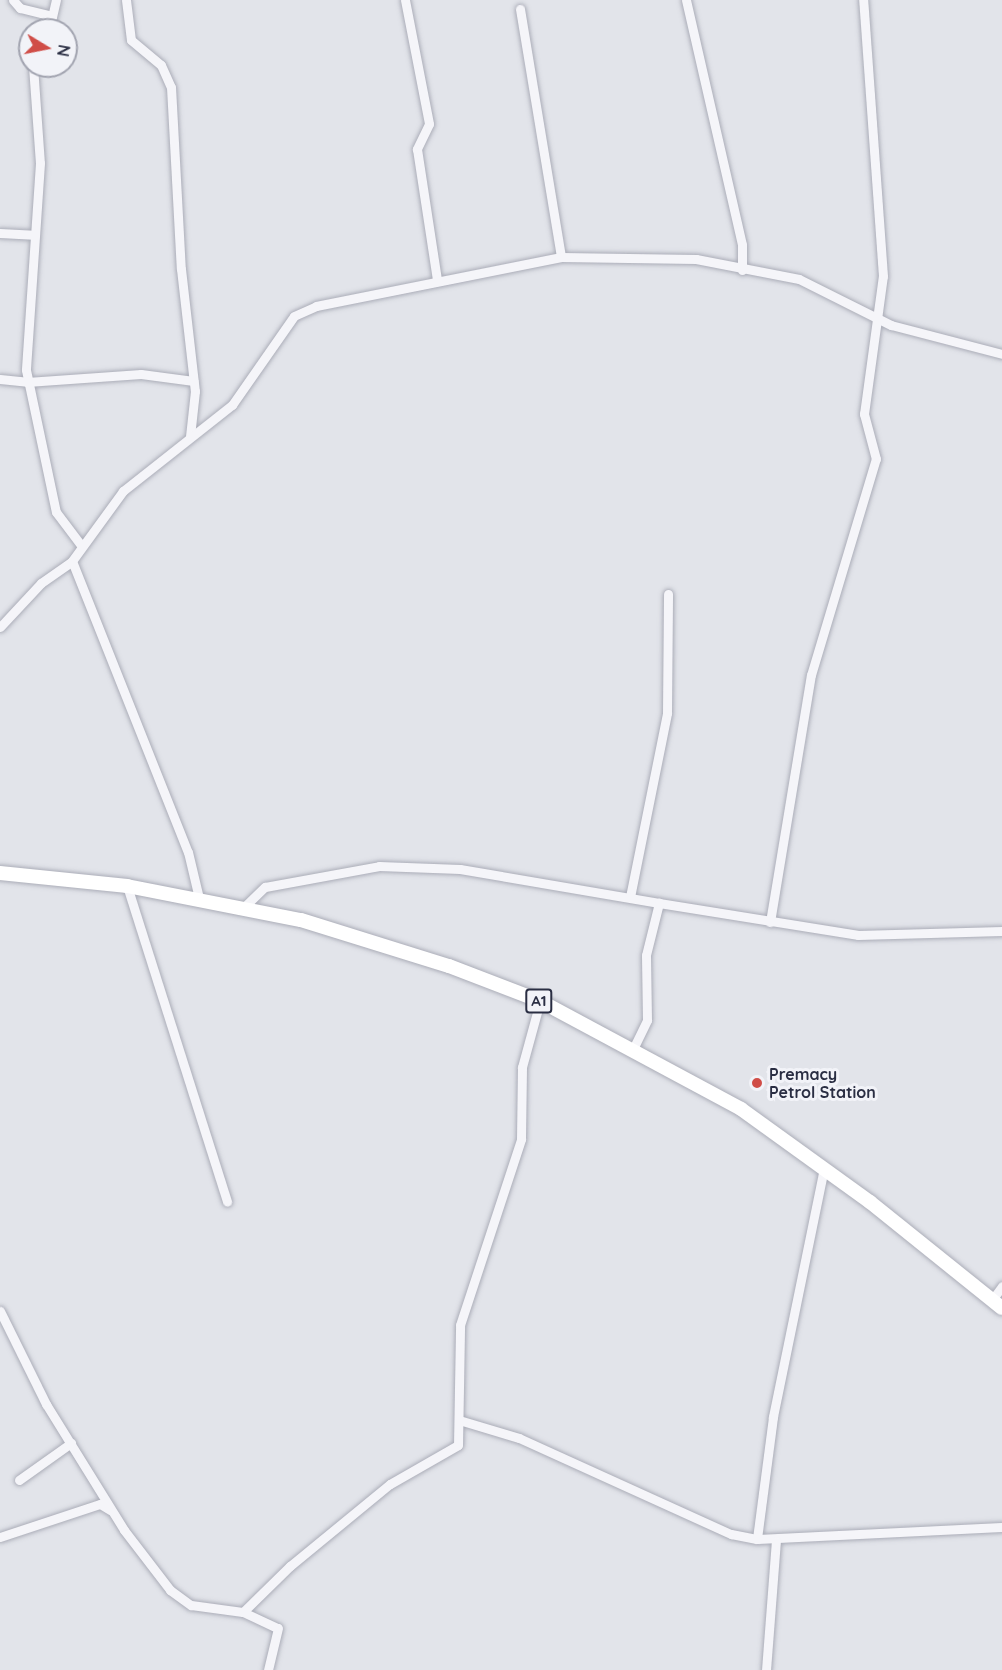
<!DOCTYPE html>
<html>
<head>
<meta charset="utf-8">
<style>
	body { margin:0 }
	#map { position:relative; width:1002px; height:1670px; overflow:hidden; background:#e2e4ea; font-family:Quicksand,sans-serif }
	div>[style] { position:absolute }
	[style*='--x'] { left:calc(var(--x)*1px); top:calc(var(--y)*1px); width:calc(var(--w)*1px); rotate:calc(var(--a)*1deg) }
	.roads { filter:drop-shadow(0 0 2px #abadb8) drop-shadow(0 0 2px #abadb8) }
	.minor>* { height:9px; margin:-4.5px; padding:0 4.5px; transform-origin:4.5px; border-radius:4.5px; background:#f5f5f9 }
	.highway>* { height:14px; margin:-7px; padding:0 7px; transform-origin:7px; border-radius:7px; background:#fff }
	.dots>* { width:16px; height:16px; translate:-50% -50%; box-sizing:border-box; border:3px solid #f2f3f8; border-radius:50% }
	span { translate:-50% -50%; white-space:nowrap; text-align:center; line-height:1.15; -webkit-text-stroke:6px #f2f3f8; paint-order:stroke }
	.shield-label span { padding:2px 4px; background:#f2f3f8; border:2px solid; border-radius:4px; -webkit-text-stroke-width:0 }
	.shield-label { font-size:15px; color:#2a2e43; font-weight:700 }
	.poi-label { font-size:16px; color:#2a2e43; font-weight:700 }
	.left { translate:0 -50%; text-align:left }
	.north { position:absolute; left:18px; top:18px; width:60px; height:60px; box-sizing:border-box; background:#f2f3f8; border:2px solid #a2a4b0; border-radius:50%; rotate:100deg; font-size:16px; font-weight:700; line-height:24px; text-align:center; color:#2a2e43 }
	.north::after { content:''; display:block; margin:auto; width:21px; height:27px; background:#d04d47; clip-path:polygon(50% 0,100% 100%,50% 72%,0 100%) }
</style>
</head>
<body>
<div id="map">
	<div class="roads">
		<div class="minor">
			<div style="--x:13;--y:0;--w:11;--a:49"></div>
			<div style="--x:20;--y:8;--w:33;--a:14"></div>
			<div style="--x:126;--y:0;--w:40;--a:82.9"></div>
			<div style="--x:131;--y:40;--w:39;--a:40"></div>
			<div style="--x:161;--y:65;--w:24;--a:66"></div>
			<div style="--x:171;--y:87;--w:182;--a:86.9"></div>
			<div style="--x:181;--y:269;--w:123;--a:83.5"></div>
			<div style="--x:195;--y:391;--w:45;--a:96.3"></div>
			<div style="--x:405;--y:0;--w:126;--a:79"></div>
			<div style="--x:429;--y:124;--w:28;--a:116"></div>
			<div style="--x:417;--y:149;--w:133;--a:81.3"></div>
			<div style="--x:686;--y:0;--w:251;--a:77.1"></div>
			<div style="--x:742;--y:245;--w:25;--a:90"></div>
			<div style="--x:520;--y:9;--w:251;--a:80.6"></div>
			<div style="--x:49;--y:30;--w:31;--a:-77"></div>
			<div style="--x:33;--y:66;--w:97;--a:85.9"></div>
			<div style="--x:40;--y:163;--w:207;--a:93.9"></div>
			<div style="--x:26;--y:370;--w:145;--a:78.1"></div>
			<div style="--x:56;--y:512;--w:41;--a:52.9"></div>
			<div style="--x:0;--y:233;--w:33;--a:3"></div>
			<div style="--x:0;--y:379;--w:27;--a:6"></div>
			<div style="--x:27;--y:382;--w:114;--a:-4"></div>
			<div style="--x:141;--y:374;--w:53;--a:7.5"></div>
			<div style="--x:72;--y:561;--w:313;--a:68.3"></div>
			<div style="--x:188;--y:852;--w:47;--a:76.6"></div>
			<div style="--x:0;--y:627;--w:60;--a:-47"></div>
			<div style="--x:41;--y:583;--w:38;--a:-35"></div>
			<div style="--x:72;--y:561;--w:87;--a:-53.9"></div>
			<div style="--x:123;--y:491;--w:139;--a:-38.3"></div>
			<div style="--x:232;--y:405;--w:108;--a:-55.1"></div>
			<div style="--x:294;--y:316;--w:24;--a:-24"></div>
			<div style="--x:316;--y:306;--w:250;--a:-11.3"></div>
			<div style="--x:561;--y:257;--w:135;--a:0.8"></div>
			<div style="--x:696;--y:259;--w:105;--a:11"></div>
			<div style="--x:799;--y:279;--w:103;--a:26.6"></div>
			<div style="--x:891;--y:325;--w:115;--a:14.6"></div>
			<div style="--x:127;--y:886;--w:331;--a:72.4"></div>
			<div style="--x:630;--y:897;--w:188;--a:-78.6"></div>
			<div style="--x:667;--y:713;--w:119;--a:-89.5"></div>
			<div style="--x:244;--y:907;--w:29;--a:-44"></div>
			<div style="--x:265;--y:887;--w:116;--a:-10.4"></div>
			<div style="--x:379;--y:866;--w:81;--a:2.1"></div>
			<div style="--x:460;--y:869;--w:202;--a:9.7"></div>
			<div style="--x:770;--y:922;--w:250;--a:-80.6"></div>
			<div style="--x:811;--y:675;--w:226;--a:-73.3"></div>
			<div style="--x:876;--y:459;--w:47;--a:-104.9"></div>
			<div style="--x:864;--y:414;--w:139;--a:-82.2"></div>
			<div style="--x:883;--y:276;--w:277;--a:-94.1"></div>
			<div style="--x:634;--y:1047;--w:30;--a:-64"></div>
			<div style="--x:647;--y:1020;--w:65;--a:-90.9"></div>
			<div style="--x:646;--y:955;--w:54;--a:-76"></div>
			<div style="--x:659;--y:903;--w:202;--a:9.1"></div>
			<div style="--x:858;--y:935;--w:144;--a:-1.6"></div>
			<div style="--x:824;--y:1168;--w:254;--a:101.6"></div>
			<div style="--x:773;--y:1417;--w:123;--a:97.5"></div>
			<div style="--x:757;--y:1539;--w:245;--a:-2.8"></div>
			<div style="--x:992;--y:1300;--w:17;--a:-54"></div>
			<div style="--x:0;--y:1311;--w:104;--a:63.7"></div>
			<div style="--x:46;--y:1404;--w:148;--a:58.2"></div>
			<div style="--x:124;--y:1530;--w:76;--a:52.5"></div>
			<div style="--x:170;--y:1590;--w:26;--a:36"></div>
			<div style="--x:191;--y:1605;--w:52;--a:7.7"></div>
			<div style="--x:243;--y:1612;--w:38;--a:25"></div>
			<div style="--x:278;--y:1628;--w:43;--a:103.4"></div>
			<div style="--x:459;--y:1420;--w:63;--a:16.7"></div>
			<div style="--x:519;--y:1438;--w:233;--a:24.4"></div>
			<div style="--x:731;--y:1534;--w:26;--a:11"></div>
			<div style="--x:19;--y:1480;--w:64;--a:-35.4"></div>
			<div style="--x:0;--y:1537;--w:105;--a:-18.3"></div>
			<div style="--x:100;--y:1504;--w:12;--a:31"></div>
			<div style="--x:243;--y:1612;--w:66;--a:-44.4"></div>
			<div style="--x:290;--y:1566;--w:129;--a:-39.4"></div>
			<div style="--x:390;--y:1484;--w:78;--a:-29.8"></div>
			<div style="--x:458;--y:1445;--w:120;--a:-89"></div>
			<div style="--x:460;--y:1325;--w:196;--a:-71.8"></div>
			<div style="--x:521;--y:1139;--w:72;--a:-89.2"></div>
			<div style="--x:522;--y:1067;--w:68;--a:-74.7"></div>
			<div style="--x:766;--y:1670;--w:129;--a:-85.6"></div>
		</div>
		<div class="highway">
			<div style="--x:0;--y:873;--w:128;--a:5.8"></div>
			<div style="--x:127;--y:886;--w:177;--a:11.1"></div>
			<div style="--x:301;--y:920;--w:155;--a:17.3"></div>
			<div style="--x:449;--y:966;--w:97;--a:21"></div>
			<div style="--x:540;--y:1001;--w:228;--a:28.2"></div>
			<div style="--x:741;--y:1109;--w:159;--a:35.8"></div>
			<div style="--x:870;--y:1202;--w:169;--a:38.8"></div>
		</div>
	</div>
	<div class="dots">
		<div style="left:757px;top:1083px;background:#d04d47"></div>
	</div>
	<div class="shield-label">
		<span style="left:539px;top:1001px">A1</span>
	</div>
	<div class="poi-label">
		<span class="left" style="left:769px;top:1083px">Premacy<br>Petrol Station</span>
	</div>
	<div class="north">N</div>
</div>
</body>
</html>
